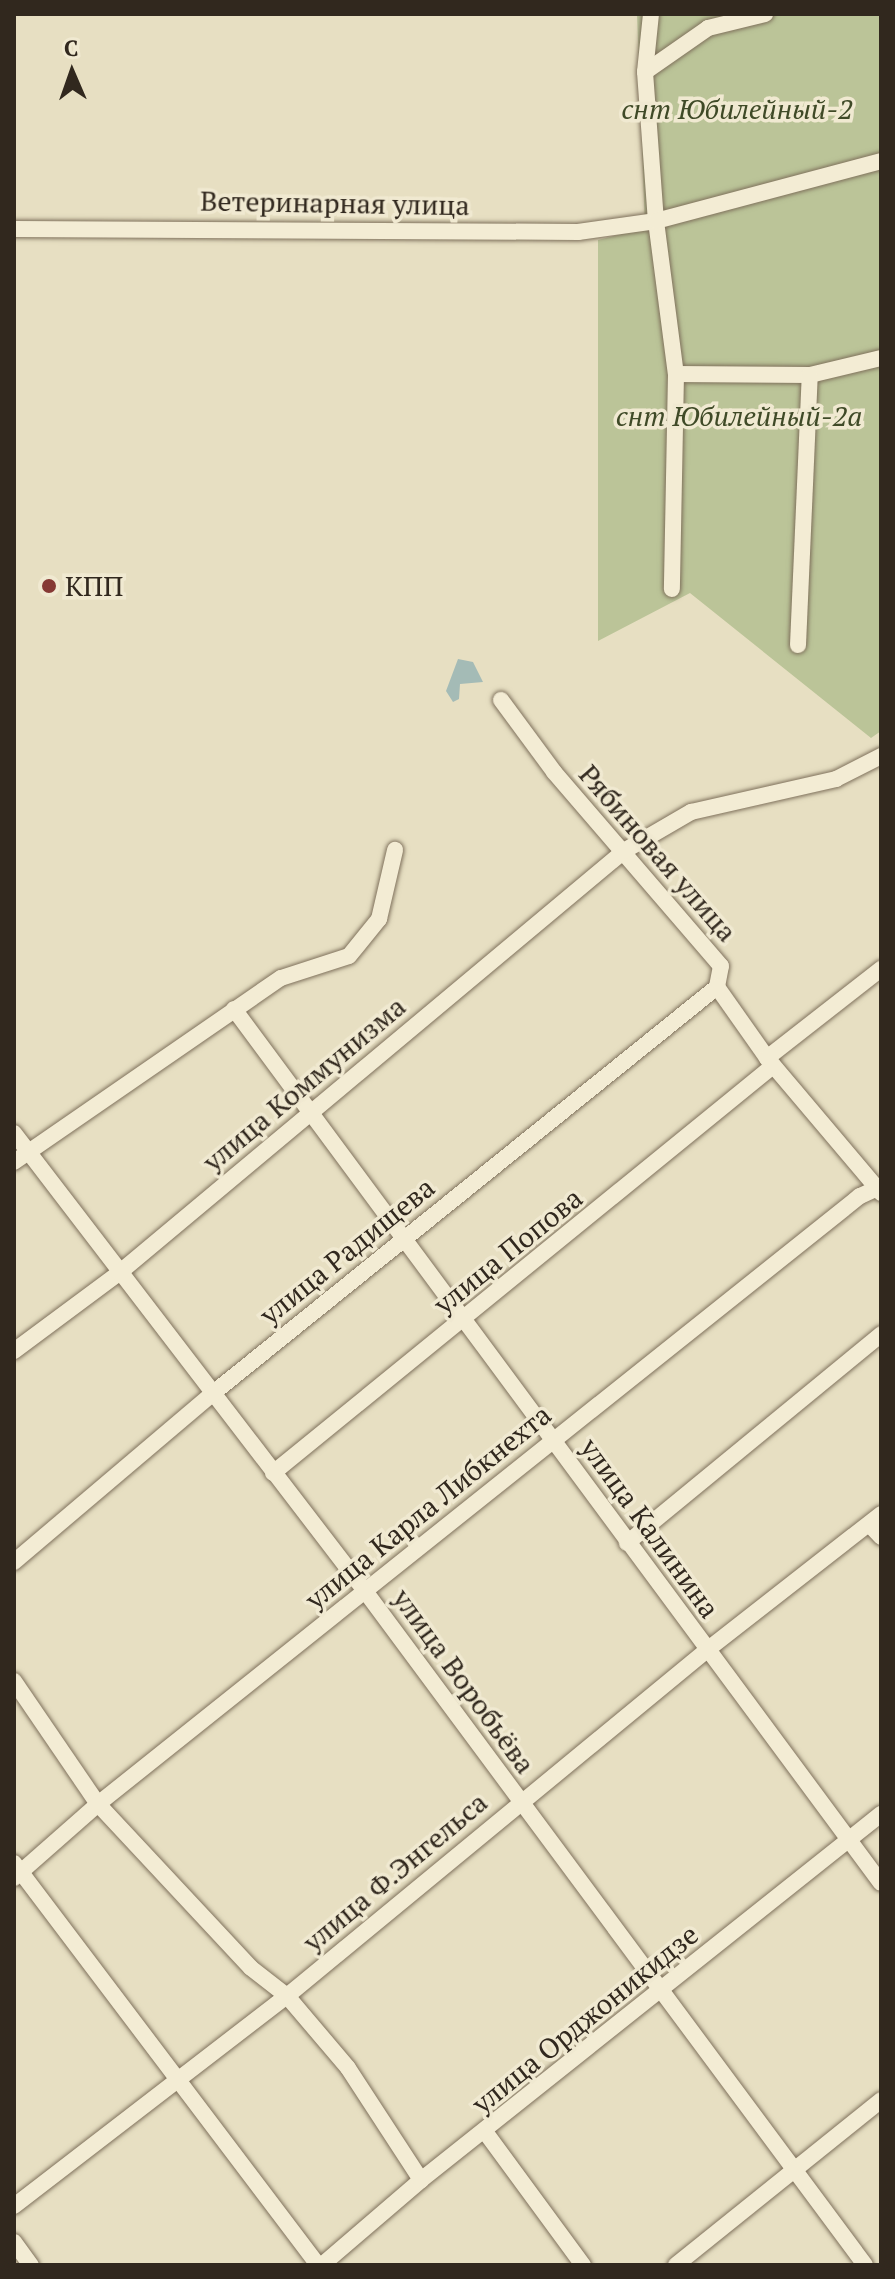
<!DOCTYPE html>
<html>
<head>
<meta charset="utf-8">
<style>
	body { margin:0 }
	#map { position:relative; width:895px; height:2279px; overflow:hidden; background:#e7dfc2; font-family:"PT Serif",serif }
	div>[style] { position:absolute }
	[style*='--x'] { left:calc(var(--x)*1px); top:calc(var(--y)*1px); width:calc(var(--w)*1px); rotate:calc(var(--a)*1deg) }
	.green>* { inset:0; background:#bbc498 }
	.water>* { inset:0; background:#a4bbb6 }
	.roads { filter:drop-shadow(0 0 2px #7f715c) drop-shadow(0 0 2px #7f715c) }
	.minor>* { height:16px; margin:-8px; padding:0 8px; transform-origin:8px; border-radius:8px; background:#f3ecd4 }
	.dots>* { width:22px; height:22px; translate:-50% -50%; box-sizing:border-box; border:4px solid #f0e9d1; border-radius:50% }
	span { translate:-50% -50%; white-space:nowrap; text-align:center; line-height:1.15; -webkit-text-stroke:7px #f0e9d1; paint-order:stroke }
	.park-label { font-size:28px; color:#3f4a27; font-style:italic }
	.street-label { font-size:28px; color:#31281e }
	.poi-label { font-size:28px; color:#31281e }
	.left { translate:0 -50%; text-align:left }
	.frame { position:absolute; inset:0; border:16px solid #31281e; pointer-events:none }
	.north { position:absolute; left:32px; top:32px; width:80px; height:80px; -webkit-text-stroke:6px #f0e9d1; paint-order:stroke; rotate:358deg; font-size:22px; font-weight:700; line-height:32px; text-align:center; color:#31281e }
	.north::after { content:''; display:block; margin:auto; width:28px; height:36px; background:#31281e; clip-path:polygon(50% 0,100% 100%,50% 72%,0 100%) }
</style>
</head>
<body>
<div id="map">
	<div class="green">
		<div style="clip-path:polygon(637px 14px,881px 14px,881px 731px,871px 738px,690px 593px,598px 641px,598px 240px,645px 228px)"></div>
	</div>
	<div class="water">
		<div style="clip-path:polygon(458px 659px,473px 662px,483px 682px,460px 684px,459px 699px,453px 702px,446px 691px)"></div>
	</div>
	<div class="roads">
		<div class="minor">
			<div style="--x:651;--y:14;--w:58;--a:95.9"></div>
			<div style="--x:645;--y:72;--w:149;--a:85.8"></div>
			<div style="--x:656;--y:221;--w:154;--a:82.6"></div>
			<div style="--x:676;--y:374;--w:215;--a:91.1"></div>
			<div style="--x:645;--y:72;--w:77;--a:-34.9"></div>
			<div style="--x:708;--y:28;--w:59;--a:-13.8"></div>
			<div style="--x:14;--y:229;--w:564;--a:0.3"></div>
			<div style="--x:578;--y:232;--w:79;--a:-8"></div>
			<div style="--x:656;--y:221;--w:233;--a:-14.9"></div>
			<div style="--x:676;--y:374;--w:134;--a:0.4"></div>
			<div style="--x:810;--y:375;--w:73;--a:-13.5"></div>
			<div style="--x:798;--y:645;--w:270;--a:-87.5"></div>
			<div style="--x:501;--y:700;--w:89;--a:53.6"></div>
			<div style="--x:554;--y:772;--w:256;--a:49.3"></div>
			<div style="--x:721;--y:966;--w:21;--a:101"></div>
			<div style="--x:717;--y:987;--w:87;--a:54.8"></div>
			<div style="--x:767;--y:1058;--w:177;--a:49.8"></div>
			<div style="--x:234;--y:1009;--w:1087;--a:53.49"></div>
			<div style="--x:767;--y:1058;--w:145;--a:-38"></div>
			<div style="--x:14;--y:1133;--w:577;--a:52.53"></div>
			<div style="--x:365;--y:1591;--w:839;--a:53.43"></div>
			<div style="--x:14;--y:1162;--w:324;--a:-34.6"></div>
			<div style="--x:281;--y:978;--w:71;--a:-17.9"></div>
			<div style="--x:349;--y:956;--w:48;--a:-51"></div>
			<div style="--x:379;--y:919;--w:71;--a:-76.9"></div>
			<div style="--x:14;--y:1351;--w:131;--a:-36.6"></div>
			<div style="--x:119;--y:1273;--w:658;--a:-39.88"></div>
			<div style="--x:624;--y:851;--w:78;--a:-30.2"></div>
			<div style="--x:691;--y:812;--w:149;--a:-12.8"></div>
			<div style="--x:836;--y:779;--w:51;--a:-27.1"></div>
			<div style="--x:273;--y:1473;--w:645;--a:-39.15"></div>
			<div style="--x:869;--y:1524;--w:18;--a:47"></div>
			<div style="--x:627;--y:1543;--w:329;--a:-39.4"></div>
			<div style="--x:14;--y:1562;--w:260;--a:-40.3"></div>
			<div style="--x:212;--y:1394;--w:649;--a:-38.87"></div>
			<div style="--x:14;--y:1681;--w:149;--a:55.7"></div>
			<div style="--x:98;--y:1804;--w:224;--a:47"></div>
			<div style="--x:251;--y:1968;--w:46;--a:37.9"></div>
			<div style="--x:287;--y:1996;--w:94;--a:49.7"></div>
			<div style="--x:348;--y:2068;--w:134;--a:56.9"></div>
			<div style="--x:14;--y:1863;--w:504;--a:52.9"></div>
			<div style="--x:14;--y:1878;--w:112;--a:-41.4"></div>
			<div style="--x:98;--y:1804;--w:975;--a:-38.59"></div>
			<div style="--x:860;--y:1196;--w:23;--a:-25"></div>
			<div style="--x:486;--y:2133;--w:164;--a:53.7"></div>
			<div style="--x:14;--y:2206;--w:344;--a:-37.6"></div>
			<div style="--x:287;--y:1996;--w:544;--a:-39.48"></div>
			<div style="--x:707;--y:1650;--w:221;--a:-38"></div>
			<div style="--x:14;--y:2242;--w:29;--a:54"></div>
			<div style="--x:322;--y:2265;--w:130;--a:-40.6"></div>
			<div style="--x:421;--y:2180;--w:588;--a:-38.51"></div>
			<div style="--x:676;--y:2265;--w:263;--a:-38.8"></div>
		</div>
	</div>
	<div class="dots">
		<div style="left:49px;top:586px;background:#863934"></div>
	</div>
	<div class="park-label">
		<span style="left:737px;top:109px">снт Юбилейный-2</span>
		<span style="left:739px;top:416px">снт Юбилейный-2а</span>
	</div>
	<div class="street-label">
		<span style="left:335px;top:203px;rotate:1deg">Ветеринарная улица</span>
		<span style="left:658px;top:853px;rotate:49deg">Рябиновая улица</span>
		<span style="left:304px;top:1084px;rotate:-40deg">улица Коммунизма</span>
		<span style="left:347px;top:1251px;rotate:-39deg">улица Радищева</span>
		<span style="left:508px;top:1251px;rotate:-39deg">улица Попова</span>
		<span style="left:428px;top:1507px;rotate:-39deg">улица Карла Либкнехта</span>
		<span style="left:650px;top:1528px;rotate:54deg">улица Калинина</span>
		<span style="left:464px;top:1681px;rotate:54deg">улица Воробьёва</span>
		<span style="left:395px;top:1872px;rotate:-40deg">улица Ф.Энгельса</span>
		<span style="left:585px;top:2019px;rotate:-39deg">улица Орджоникидзе</span>
	</div>
	<div class="poi-label">
		<span class="left" style="left:65px;top:586px">КПП</span>
	</div>
	<div class="frame"></div>
	<div class="north">С</div>
</div>
</body>
</html>
